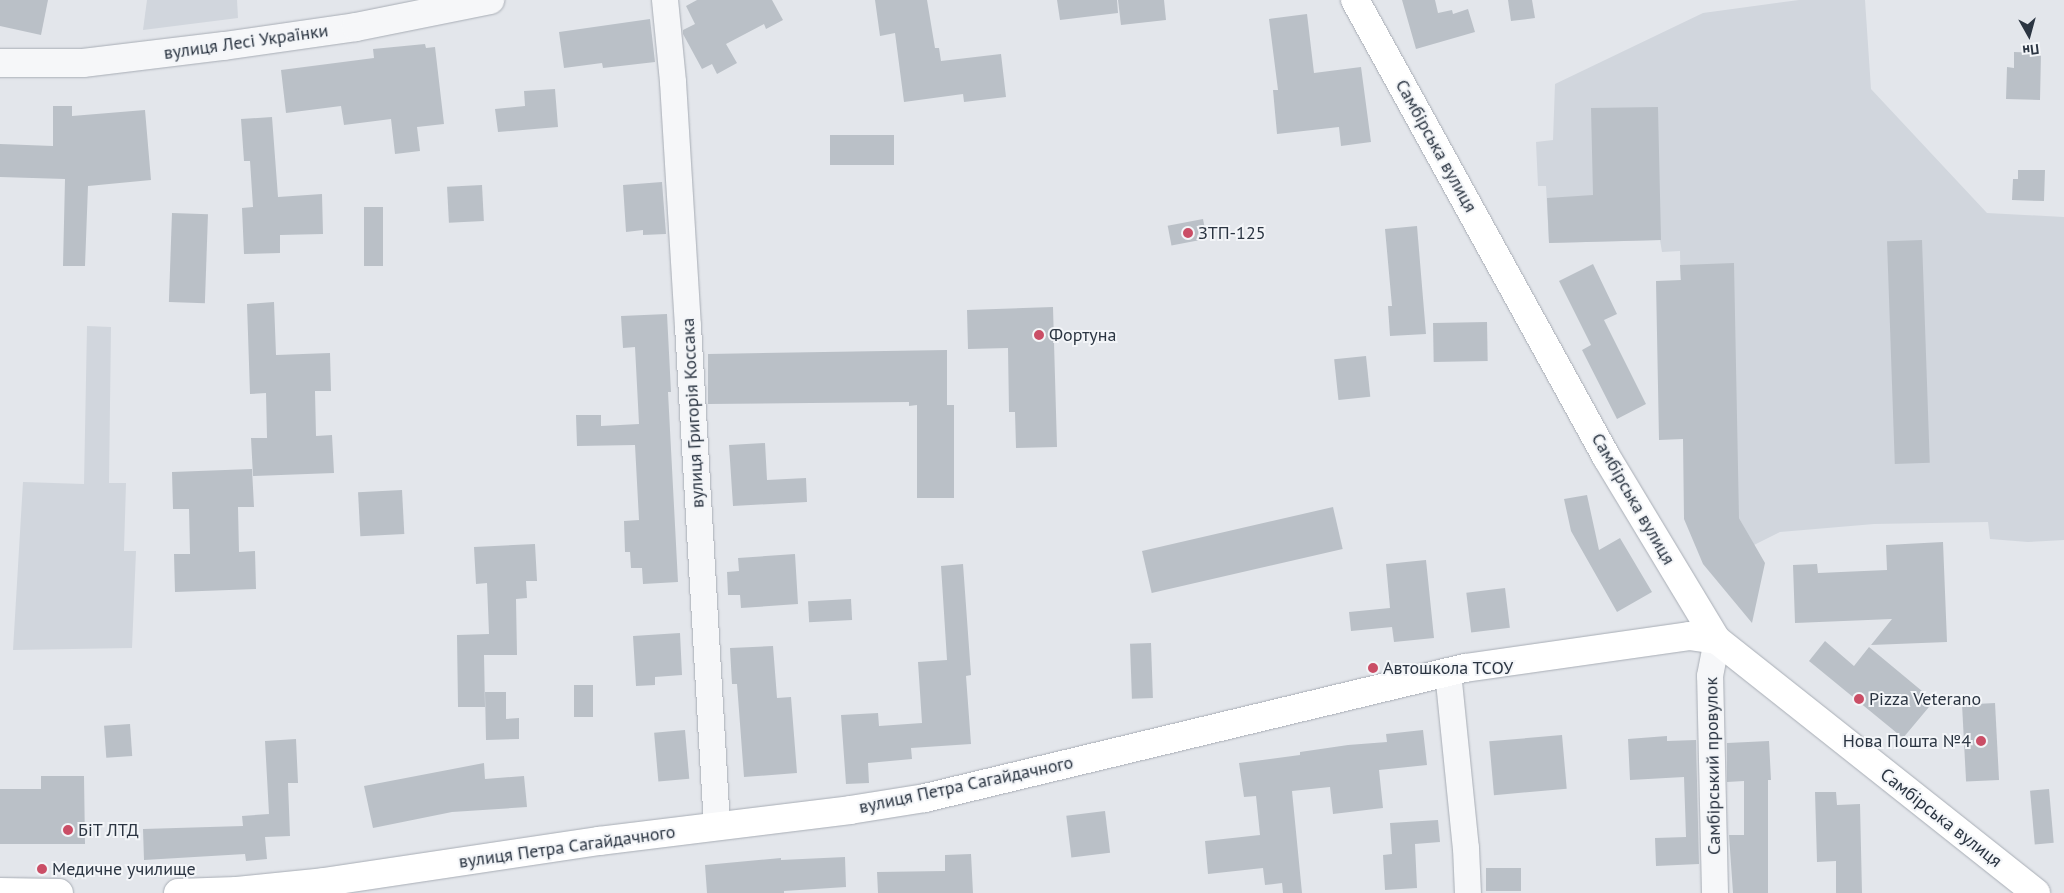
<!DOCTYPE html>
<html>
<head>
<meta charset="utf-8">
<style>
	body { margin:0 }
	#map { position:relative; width:2064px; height:893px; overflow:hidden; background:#e3e6eb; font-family:"PT Sans",sans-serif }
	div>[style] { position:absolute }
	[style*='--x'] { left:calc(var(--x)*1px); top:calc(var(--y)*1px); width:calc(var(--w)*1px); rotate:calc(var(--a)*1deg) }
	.built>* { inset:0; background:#d1d6dd }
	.building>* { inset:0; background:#bac0c7; transform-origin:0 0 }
	.roads { filter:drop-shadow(0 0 1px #a8adb5) drop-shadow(0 0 1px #a8adb5) }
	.minor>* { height:26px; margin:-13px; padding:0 13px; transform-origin:13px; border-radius:13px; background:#f6f7f9 }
	.tertiary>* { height:28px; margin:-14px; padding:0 14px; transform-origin:14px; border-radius:14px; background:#f6f7f9 }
	.secondary>* { height:28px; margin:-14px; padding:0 14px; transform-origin:14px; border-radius:14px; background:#fff }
	.dots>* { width:14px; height:14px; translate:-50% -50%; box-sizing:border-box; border:2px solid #f3f5f8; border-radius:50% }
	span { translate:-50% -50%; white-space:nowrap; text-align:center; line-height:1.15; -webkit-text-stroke:4px #f3f5f8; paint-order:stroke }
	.street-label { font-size:18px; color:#2b3542 }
	.poi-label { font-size:18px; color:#2b3542 }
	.left { translate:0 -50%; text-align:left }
	.right { translate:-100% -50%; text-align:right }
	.north { position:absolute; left:2004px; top:10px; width:50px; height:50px; -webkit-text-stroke:4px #f3f5f8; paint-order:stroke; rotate:173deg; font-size:14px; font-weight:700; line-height:20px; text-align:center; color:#2b3542 }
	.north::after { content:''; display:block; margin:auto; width:18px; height:22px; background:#2b3542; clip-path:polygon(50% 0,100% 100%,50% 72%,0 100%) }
</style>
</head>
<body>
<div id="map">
	<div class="built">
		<div style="clip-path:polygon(147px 0,237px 0,238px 18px,143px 30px)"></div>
		<div style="clip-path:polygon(1799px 0,1865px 0,1871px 89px,1987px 213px,2064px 217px,2064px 540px,2028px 542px,1990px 539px,1988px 522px,1874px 524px,1780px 532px,1754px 545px,1739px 518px,1682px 365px,1680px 251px,1662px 252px,1660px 240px,1549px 243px,1546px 186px,1538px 186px,1536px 142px,1553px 140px,1555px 84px,1703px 13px)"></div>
		<div style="clip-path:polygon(87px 326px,111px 327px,109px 483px,126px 483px,124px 551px,136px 551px,132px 648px,13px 650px,23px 482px,84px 484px)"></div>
	</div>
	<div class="building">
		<div style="clip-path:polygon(0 0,48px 0,41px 35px,0 26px)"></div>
		<div style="clip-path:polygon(697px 0,772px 0,783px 20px,766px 29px,764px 24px,726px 44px,737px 63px,717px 74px,712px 64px,702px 69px,683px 34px,683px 30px,695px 24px,686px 6px)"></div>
		<div style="clip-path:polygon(875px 0,927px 0,935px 48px,939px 48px,941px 61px,1001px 54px,1006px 97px,964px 102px,963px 94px,904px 102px,895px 33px,880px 36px)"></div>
		<div style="clip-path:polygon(1057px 0,1117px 0,1118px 13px,1060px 20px)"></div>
		<div style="clip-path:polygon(1118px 0,1164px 0,1166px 20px,1121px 25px)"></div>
		<div style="clip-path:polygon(1402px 0,1435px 0,1438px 13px,1452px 10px,1453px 14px,1468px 9px,1475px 32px,1416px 49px)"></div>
		<div style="clip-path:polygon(1508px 0,1532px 0,1535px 18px,1511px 21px)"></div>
		<div style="clip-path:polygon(1307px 14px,1314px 73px,1361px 67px,1371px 142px,1341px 146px,1339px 127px,1277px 134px,1273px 90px,1278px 90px,1269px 19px)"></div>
		<div style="clip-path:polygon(650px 19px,655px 62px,603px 68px,602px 63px,564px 68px,559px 32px)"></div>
		<div style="clip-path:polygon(425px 44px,426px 48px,435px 47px,444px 124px,417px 127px,420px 151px,395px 154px,391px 119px,344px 125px,341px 106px,286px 113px,281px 70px,374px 58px,373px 49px)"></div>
		<div style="clip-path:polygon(2014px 52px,2041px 53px,2040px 100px,2006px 99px,2007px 67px,2014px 68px)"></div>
		<div style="clip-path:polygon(555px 89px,558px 127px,498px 132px,495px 109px,525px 106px,524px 91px)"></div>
		<div style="clip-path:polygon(53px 106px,72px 106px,72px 116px,145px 110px,151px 180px,88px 186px,85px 266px,63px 266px,65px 179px,0 177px,0 144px,53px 146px)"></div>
		<div style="clip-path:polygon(1658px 107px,1661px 240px,1549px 243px,1547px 198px,1593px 195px,1591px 108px)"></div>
		<div style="clip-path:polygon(272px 117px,278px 197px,322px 194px,323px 234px,280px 235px,280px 253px,244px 254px,242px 208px,253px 207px,250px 161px,244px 161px,241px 119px)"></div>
		<div style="left:894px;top:135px;width:30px;height:64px;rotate:90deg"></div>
		<div style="clip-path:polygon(2018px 170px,2045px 170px,2044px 201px,2012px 200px,2013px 179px,2018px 179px)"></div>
		<div style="clip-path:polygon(662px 182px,666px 234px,643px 235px,643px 230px,626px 232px,623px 185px)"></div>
		<div style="left:482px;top:185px;width:36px;height:35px;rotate:87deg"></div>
		<div style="left:364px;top:207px;width:19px;height:59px"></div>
		<div style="left:172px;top:213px;width:36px;height:89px;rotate:2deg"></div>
		<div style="left:1203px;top:219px;width:20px;height:36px;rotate:79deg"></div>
		<div style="clip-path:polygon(1417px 226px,1426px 334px,1390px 336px,1388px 306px,1392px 306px,1385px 229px)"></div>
		<div style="left:1922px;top:240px;width:223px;height:35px;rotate:88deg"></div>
		<div style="clip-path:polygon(1734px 263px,1739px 518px,1765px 563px,1752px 623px,1703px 564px,1684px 519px,1683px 439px,1659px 440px,1656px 281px,1681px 280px,1680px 265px)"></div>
		<div style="clip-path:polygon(1593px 264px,1617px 314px,1604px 320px,1646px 404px,1617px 419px,1582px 350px,1591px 345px,1559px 281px)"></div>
		<div style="clip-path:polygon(274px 302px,276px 355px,330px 353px,331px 391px,315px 391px,316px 436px,332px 435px,334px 473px,253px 476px,251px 438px,267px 438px,266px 393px,250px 394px,247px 304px)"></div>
		<div style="clip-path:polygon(1053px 307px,1057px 447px,1016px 448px,1015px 412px,1009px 412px,1008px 348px,968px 349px,967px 310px)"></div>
		<div style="clip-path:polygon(667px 314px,671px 392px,668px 392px,678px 582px,643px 584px,642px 568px,631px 568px,630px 552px,625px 552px,624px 521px,639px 520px,635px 445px,577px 446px,576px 415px,601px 415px,601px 426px,639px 424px,635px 347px,623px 348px,621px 316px)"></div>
		<div style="left:1487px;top:322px;width:39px;height:54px;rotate:89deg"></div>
		<div style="clip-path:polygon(947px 350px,947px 405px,954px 405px,954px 498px,917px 498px,917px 405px,909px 406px,909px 402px,708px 404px,708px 354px)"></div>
		<div style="left:1366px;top:356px;width:41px;height:32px;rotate:84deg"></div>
		<div style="clip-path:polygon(765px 443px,767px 480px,806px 478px,807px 502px,733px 506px,729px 445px)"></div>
		<div style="clip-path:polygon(252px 469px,254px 507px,238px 507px,239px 552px,255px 551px,256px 589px,175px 592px,174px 554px,190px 554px,189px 509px,173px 509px,172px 472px)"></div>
		<div style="left:402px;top:490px;width:44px;height:44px;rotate:87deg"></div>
		<div style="clip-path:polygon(1587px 495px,1599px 550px,1620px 538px,1652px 592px,1617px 612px,1571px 531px,1564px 499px)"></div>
		<div style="left:1333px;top:507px;width:43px;height:196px;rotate:77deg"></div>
		<div style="clip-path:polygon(1943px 542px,1947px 642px,1871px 645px,1892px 619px,1795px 623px,1793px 565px,1817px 564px,1818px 573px,1887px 570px,1886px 545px)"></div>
		<div style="clip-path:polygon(535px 544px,537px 581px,526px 581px,527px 598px,516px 599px,517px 655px,484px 655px,485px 707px,458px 707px,457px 635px,489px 634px,487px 583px,476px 584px,474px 547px)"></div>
		<div style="clip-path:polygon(795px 554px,798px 604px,741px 608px,740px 595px,728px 595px,727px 572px,739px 571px,738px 558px)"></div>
		<div style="clip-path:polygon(1426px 560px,1434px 638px,1394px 642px,1392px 627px,1351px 631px,1349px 612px,1390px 608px,1386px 564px)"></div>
		<div style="clip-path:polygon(963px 564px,971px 675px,966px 676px,971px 744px,911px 748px,912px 759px,868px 763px,869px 783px,846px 784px,841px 715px,878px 713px,879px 726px,922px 723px,918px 662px,947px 660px,941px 566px)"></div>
		<div style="left:1505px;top:588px;width:40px;height:39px;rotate:83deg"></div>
		<div style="left:851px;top:599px;width:21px;height:43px;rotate:87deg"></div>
		<div style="clip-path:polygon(680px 633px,682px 675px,655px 677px,655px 685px,636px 686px,633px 636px)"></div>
		<div style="clip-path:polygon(1825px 641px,1854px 666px,1869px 647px,1934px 701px,1903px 738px,1809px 661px)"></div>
		<div style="left:1151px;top:643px;width:55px;height:21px;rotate:88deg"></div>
		<div style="clip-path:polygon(773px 646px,777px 698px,791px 697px,797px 773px,744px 777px,737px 684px,732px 684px,730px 648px)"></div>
		<div style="left:574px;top:685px;width:19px;height:32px"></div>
		<div style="clip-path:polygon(485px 692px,506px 692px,506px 719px,519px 718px,519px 739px,486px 740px)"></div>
		<div style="left:1995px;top:703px;width:77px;height:33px;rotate:87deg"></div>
		<div style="left:130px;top:724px;width:32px;height:26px;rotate:86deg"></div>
		<div style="left:685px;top:730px;width:49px;height:31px;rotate:85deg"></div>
		<div style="clip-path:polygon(1423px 730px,1427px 765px,1379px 770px,1383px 808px,1333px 814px,1330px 787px,1292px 791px,1302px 893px,1283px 893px,1282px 883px,1265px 885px,1263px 868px,1208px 874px,1205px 841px,1260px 835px,1256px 796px,1244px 797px,1239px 763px,1300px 755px,1300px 752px,1348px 745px,1387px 742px,1386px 734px)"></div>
		<div style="left:1562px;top:735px;width:54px;height:73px;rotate:85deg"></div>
		<div style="clip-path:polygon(1667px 736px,1667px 741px,1696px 740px,1699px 864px,1656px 866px,1655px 838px,1686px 837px,1684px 777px,1630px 780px,1628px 739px)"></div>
		<div style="clip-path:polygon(296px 739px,298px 783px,288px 783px,290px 836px,265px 837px,267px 859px,246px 861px,245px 854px,144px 860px,143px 829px,243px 826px,242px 816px,269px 814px,265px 741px)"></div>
		<div style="clip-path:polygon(1769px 741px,1771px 780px,1768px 780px,1768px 893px,1733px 893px,1729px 835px,1744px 835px,1744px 781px,1727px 782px,1727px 743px)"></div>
		<div style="clip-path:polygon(484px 763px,485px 779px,524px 776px,527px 807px,452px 812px,373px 828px,364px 786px)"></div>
		<div style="clip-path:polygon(41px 776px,84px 776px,85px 844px,0 844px,0 789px,41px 789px)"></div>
		<div style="left:2049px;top:789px;width:54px;height:19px;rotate:85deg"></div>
		<div style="clip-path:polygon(1815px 792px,1836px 792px,1837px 805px,1860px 804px,1862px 893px,1836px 893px,1836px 861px,1817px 862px)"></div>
		<div style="left:1105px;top:811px;width:42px;height:39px;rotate:83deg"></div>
		<div style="clip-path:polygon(1438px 820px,1440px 842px,1415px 844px,1417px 888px,1385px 890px,1383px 855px,1392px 854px,1390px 823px)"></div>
		<div style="clip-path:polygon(971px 854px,973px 893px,878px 893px,877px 872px,945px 871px,945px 855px)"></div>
		<div style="clip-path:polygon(845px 857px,846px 887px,784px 891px,784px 893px,707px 893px,705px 865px,781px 858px,781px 860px)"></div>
		<div style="left:1486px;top:868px;width:35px;height:23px"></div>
	</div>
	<div class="roads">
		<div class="minor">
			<div style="--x:665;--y:0;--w:82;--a:84.4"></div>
			<div style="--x:673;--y:82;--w:244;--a:86.5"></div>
			<div style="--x:688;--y:326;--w:501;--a:86.68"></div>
			<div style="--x:1448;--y:672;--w:177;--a:84.2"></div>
			<div style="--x:1466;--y:848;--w:45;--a:87.5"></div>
			<div style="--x:1715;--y:893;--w:217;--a:-91.3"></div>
			<div style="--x:1710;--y:676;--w:37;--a:-79"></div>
		</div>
		<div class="tertiary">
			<div style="--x:0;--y:63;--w:83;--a:0"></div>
			<div style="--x:83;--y:63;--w:142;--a:-6.9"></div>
			<div style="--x:224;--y:46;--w:133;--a:-8.2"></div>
			<div style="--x:356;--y:27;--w:137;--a:-11.4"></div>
		</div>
		<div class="secondary">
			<div style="--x:1355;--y:0;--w:523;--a:61.18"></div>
			<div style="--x:1607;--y:458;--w:213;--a:58.9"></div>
			<div style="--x:1717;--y:640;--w:407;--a:38.4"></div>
			<div style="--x:0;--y:892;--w:59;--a:1"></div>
			<div style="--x:178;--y:893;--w:59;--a:-1.9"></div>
			<div style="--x:237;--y:891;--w:87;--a:-5.9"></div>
			<div style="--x:324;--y:882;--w:278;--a:-8.5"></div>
			<div style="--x:599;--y:841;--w:253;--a:-7"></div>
			<div style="--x:850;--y:810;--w:76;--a:-9.1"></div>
			<div style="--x:925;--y:798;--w:555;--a:-13.54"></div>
			<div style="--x:1465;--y:668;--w:226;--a:-8.1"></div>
			<div style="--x:1689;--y:636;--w:28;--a:8"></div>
		</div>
	</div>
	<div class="dots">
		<div style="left:1188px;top:233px;background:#ca4e66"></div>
		<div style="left:1039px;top:335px;background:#ca4e66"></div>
		<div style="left:1373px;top:668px;background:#ca4e66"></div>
		<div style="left:1859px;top:699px;background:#ca4e66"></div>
		<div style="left:1981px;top:741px;background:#ca4e66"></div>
		<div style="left:68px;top:830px;background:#ca4e66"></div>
		<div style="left:42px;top:869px;background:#ca4e66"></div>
	</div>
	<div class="street-label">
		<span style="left:246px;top:42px;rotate:-8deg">вулиця Лесі Українки</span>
		<span style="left:1436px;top:146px;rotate:61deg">Самбірська вулиця</span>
		<span style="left:693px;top:413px;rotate:-93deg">вулиця Григорія Коссака</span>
		<span style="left:1633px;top:499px;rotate:60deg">Самбірська вулиця</span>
		<span style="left:1713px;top:766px;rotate:-91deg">Самбірський провулок</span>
		<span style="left:966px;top:785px;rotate:-12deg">вулиця Петра Сагайдачного</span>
		<span style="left:1941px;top:818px;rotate:38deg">Самбірська вулиця</span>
		<span style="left:567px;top:847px;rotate:-8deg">вулиця Петра Сагайдачного</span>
	</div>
	<div class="poi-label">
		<span class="left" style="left:1198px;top:233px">ЗТП-125</span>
		<span class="left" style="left:1049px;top:335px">Фортуна</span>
		<span class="left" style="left:1383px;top:668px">Автошкола ТСОУ</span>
		<span class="left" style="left:1869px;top:699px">Pizza Veterano</span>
		<span class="right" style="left:1971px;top:741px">Нова Пошта №4</span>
		<span class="left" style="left:78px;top:830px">БіТ ЛТД</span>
		<span class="left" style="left:52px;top:869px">Медичне училище</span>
	</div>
	<div class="north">Пн</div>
</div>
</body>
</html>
